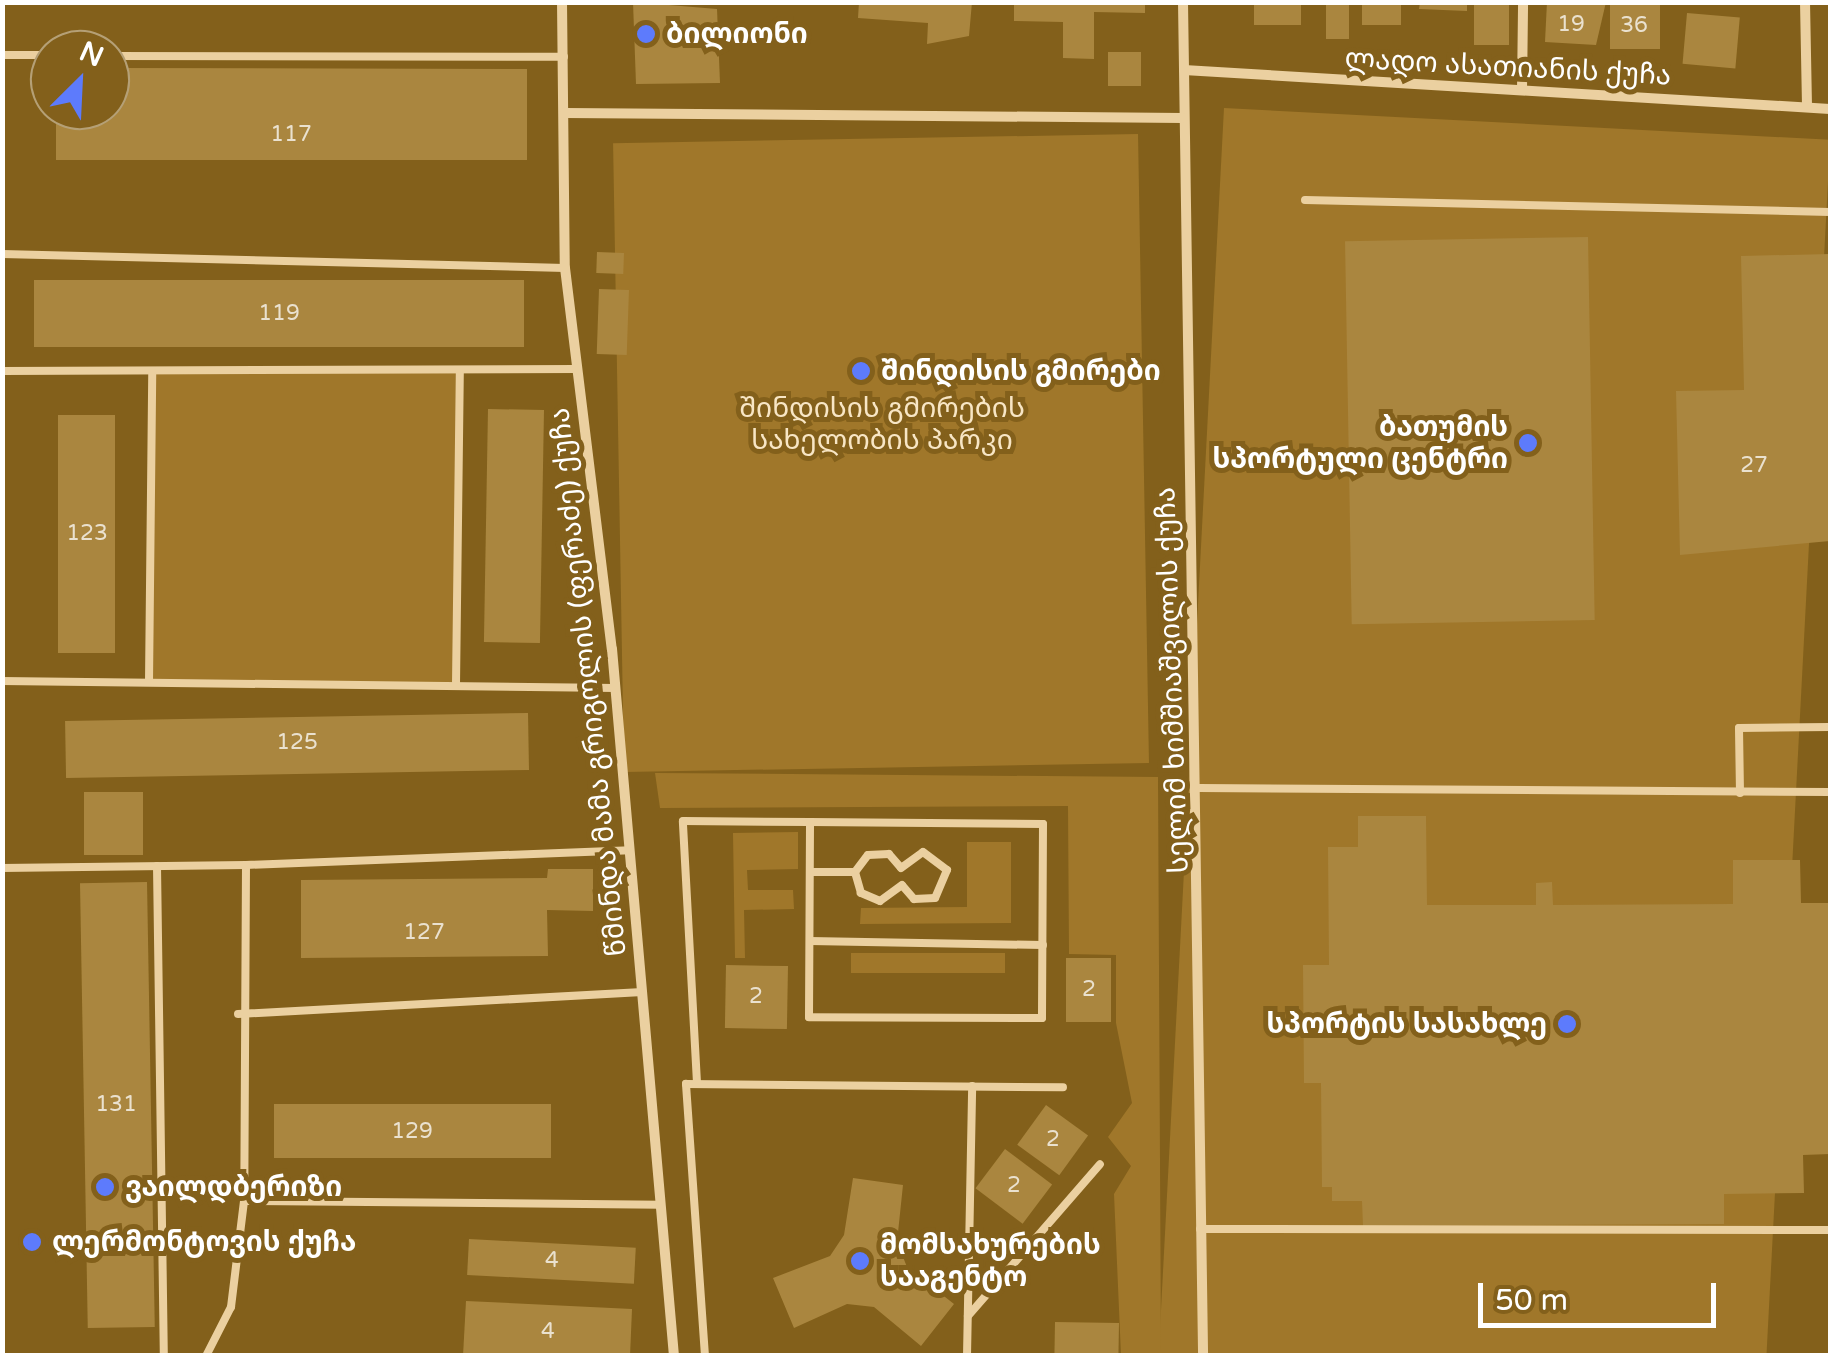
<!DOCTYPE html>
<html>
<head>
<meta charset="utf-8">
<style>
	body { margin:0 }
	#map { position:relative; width:1833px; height:1358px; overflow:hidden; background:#83601b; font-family:"Varela Round","Noto Sans Georgian",sans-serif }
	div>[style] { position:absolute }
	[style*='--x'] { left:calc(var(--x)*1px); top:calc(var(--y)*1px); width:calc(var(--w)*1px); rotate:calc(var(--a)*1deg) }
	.green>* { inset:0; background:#a0772a; transform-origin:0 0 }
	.building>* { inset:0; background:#aa863f; transform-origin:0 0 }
	.lane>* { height:8px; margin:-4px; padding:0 4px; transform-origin:4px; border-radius:4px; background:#ebd0a0 }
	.street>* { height:10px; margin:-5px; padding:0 5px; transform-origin:5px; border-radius:5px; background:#ebd0a0 }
	.dots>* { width:28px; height:28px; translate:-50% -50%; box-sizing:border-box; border:5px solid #83601b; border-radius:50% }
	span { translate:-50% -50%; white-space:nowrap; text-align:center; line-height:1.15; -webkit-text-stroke:10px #83601b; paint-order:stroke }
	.number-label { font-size:22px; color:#eae1cf }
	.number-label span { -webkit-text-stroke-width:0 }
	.poi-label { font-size:28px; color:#fff; font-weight:700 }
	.left { translate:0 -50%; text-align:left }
	.right { translate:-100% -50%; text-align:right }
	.street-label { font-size:28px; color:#fff }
	.park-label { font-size:28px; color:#f8e6c5 }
	.frame { position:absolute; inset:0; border:5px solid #fff; pointer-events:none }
	.north { position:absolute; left:30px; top:30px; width:100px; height:100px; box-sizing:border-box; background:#83601b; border:2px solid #b5a076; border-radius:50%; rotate:24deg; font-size:28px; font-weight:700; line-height:40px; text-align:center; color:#fff }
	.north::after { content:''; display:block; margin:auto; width:35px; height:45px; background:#5d7bfc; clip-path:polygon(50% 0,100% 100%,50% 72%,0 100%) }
	.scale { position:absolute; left:1478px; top:1283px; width:238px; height:45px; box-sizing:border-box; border:5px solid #fff; border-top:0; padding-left:12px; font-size:30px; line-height:35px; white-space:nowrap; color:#fff; -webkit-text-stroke:8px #83601b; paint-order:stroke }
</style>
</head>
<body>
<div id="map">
	<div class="green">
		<div style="left:1224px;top:108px;width:607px;height:1247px;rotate:3deg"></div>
		<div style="left:1138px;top:134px;width:629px;height:525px;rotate:89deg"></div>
		<div style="left:152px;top:371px;width:308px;height:311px"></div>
		<div style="clip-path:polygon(655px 773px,1158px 777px,1161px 1355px,1121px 1355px,1114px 1194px,1131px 1166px,1108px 1137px,1132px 1103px,1116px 1023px,1116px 955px,1069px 954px,1068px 806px,660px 808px)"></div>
		<div style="clip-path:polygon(798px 832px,798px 869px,747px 870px,748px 890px,793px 890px,794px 909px,744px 910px,745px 958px,735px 958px,733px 833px)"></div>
		<div style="clip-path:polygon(967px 842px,1011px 842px,1011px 923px,860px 924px,861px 908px,967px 907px)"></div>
		<div style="left:851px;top:953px;width:154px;height:20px"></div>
	</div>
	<div class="building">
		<div style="clip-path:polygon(633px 2px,717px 9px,720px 83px,636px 84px)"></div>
		<div style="clip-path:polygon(859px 2px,972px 2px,969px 36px,927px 44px,928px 23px,858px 18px)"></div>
		<div style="clip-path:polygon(1014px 2px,1145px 2px,1145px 13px,1094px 12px,1094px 59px,1063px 58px,1063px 22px,1014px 21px)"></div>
		<div style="left:1254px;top:2px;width:47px;height:23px"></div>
		<div style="left:1326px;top:2px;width:23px;height:37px"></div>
		<div style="left:1362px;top:2px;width:39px;height:23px"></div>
		<div style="clip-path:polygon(1420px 2px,1467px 2px,1467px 11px,1419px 9px)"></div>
		<div style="left:1474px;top:2px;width:35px;height:43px"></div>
		<div style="clip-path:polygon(1547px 2px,1606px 2px,1596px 45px,1545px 42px)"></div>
		<div style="left:1610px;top:2px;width:50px;height:47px"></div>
		<div style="left:1687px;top:13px;width:53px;height:51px;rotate:5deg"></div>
		<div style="left:1108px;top:52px;width:33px;height:34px"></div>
		<div style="clip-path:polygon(110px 68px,527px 69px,527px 160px,56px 160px,56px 110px,110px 110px)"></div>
		<div style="left:1588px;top:237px;width:383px;height:243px;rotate:89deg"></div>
		<div style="left:597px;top:252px;width:27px;height:21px;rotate:2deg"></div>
		<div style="clip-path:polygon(1830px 254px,1830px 541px,1680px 555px,1676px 391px,1744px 390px,1741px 256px)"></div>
		<div style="left:34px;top:280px;width:490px;height:67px"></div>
		<div style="left:599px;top:289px;width:30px;height:65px;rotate:2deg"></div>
		<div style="left:488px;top:409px;width:56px;height:233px;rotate:1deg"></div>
		<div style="left:58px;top:415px;width:57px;height:238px"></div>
		<div style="left:528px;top:713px;width:57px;height:463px;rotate:89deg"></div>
		<div style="left:84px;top:792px;width:59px;height:63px"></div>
		<div style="clip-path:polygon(1358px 816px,1426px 816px,1427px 905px,1536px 905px,1536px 883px,1552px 882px,1553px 905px,1733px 904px,1733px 860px,1800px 860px,1801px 903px,1830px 903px,1830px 1154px,1803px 1155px,1804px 1193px,1724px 1194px,1724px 1224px,1363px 1226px,1362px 1201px,1332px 1201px,1332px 1187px,1322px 1187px,1321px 1083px,1304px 1083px,1303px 965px,1329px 965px,1328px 847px,1358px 847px)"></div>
		<div style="clip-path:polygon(548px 869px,593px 869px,593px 911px,547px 910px,548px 956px,301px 958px,301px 880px,547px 878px)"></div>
		<div style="left:147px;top:882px;width:445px;height:67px;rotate:89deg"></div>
		<div style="left:1066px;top:958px;width:45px;height:64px"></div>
		<div style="left:726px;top:965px;width:62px;height:63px;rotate:1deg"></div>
		<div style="left:274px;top:1104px;width:277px;height:54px"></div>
		<div style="left:1046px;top:1105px;width:52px;height:49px;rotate:36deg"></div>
		<div style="left:1005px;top:1149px;width:59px;height:49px;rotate:37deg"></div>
		<div style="clip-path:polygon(853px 1178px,903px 1185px,897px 1242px,907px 1267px,954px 1304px,921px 1346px,874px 1307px,847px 1304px,794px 1328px,773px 1278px,830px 1256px,844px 1235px)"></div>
		<div style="left:469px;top:1239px;width:167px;height:36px;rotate:3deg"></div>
		<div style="clip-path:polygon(466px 1301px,632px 1309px,630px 1356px,463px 1356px)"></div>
		<div style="left:1055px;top:1322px;width:64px;height:34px;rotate:1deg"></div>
	</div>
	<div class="lane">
		<div style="--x:2;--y:55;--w:48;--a:0"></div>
		<div style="--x:110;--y:56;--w:454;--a:0.1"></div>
		<div style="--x:1305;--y:200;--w:525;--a:1.31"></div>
		<div style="--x:2;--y:254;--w:563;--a:1.42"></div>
		<div style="--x:2;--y:371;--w:575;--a:-0.2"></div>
		<div style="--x:2;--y:681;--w:614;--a:0.65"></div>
		<div style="--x:149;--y:682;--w:311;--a:-89.4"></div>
		<div style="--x:456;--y:685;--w:313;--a:-89.3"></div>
		<div style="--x:1199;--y:788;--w:631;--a:0.36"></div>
		<div style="--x:1740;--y:793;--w:65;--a:-90.9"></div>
		<div style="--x:1739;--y:728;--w:91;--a:-0.6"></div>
		<div style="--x:923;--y:852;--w:30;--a:37"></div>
		<div style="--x:947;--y:870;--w:30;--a:113"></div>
		<div style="--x:935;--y:898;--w:21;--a:177"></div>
		<div style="--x:914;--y:899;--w:18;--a:-131"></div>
		<div style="--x:902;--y:885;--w:27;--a:144"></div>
		<div style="--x:880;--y:901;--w:21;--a:-157"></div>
		<div style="--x:861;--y:893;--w:22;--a:-106"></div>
		<div style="--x:855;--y:872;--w:21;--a:-53"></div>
		<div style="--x:868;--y:855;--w:21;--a:-3"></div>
		<div style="--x:889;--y:854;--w:18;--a:49"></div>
		<div style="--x:901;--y:868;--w:27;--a:-36"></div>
		<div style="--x:246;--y:865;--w:384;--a:-2.2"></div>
		<div style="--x:157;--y:866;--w:490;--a:89.2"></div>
		<div style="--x:2;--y:868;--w:244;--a:-0.7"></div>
		<div style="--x:246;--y:865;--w:336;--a:90.3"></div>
		<div style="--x:244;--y:1201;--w:417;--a:0.5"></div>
		<div style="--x:810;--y:872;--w:45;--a:0"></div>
		<div style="--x:810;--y:941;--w:233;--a:1"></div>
		<div style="--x:238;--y:1014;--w:405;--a:-3.1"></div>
		<div style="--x:697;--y:1083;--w:262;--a:-93.1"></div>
		<div style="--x:683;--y:821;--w:127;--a:0.5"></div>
		<div style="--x:810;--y:822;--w:233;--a:0.5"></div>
		<div style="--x:1043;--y:824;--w:194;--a:90.3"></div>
		<div style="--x:1042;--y:1018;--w:233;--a:-179.8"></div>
		<div style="--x:809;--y:1017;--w:195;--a:-89.7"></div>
		<div style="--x:1200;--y:1229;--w:630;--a:0.09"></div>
		<div style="--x:968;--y:1316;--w:201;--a:-49"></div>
		<div style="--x:206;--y:1356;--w:55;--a:-63"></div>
		<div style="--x:231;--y:1307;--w:107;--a:-83"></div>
		<div style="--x:705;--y:1356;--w:273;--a:-94"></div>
		<div style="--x:686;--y:1084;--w:377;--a:0.5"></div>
		<div style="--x:967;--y:1356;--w:270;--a:-88.9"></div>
	</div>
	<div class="street">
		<div style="--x:562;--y:2;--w:266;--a:89.4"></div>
		<div style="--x:565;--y:268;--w:384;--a:83"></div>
		<div style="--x:612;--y:649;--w:710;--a:84.99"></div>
		<div style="--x:1183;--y:2;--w:1354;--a:89.15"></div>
		<div style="--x:1805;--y:2;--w:105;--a:88.9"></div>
		<div style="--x:1184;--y:70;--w:647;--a:3.45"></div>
		<div style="--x:1522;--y:90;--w:88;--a:-89.3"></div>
		<div style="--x:565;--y:113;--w:618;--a:0.46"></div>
	</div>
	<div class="dots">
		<div style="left:646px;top:34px;background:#5d7bfc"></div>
		<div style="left:861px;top:371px;background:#5d7bfc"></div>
		<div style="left:1528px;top:443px;background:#5d7bfc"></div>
		<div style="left:1567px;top:1024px;background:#5d7bfc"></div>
		<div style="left:105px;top:1187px;background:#5d7bfc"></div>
		<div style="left:32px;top:1242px;background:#5d7bfc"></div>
		<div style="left:860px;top:1261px;background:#5d7bfc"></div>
	</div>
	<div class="number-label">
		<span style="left:1571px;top:25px">19</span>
		<span style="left:1634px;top:26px">36</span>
		<span style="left:291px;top:135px">117</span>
		<span style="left:279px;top:314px">119</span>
		<span style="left:1754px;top:466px">27</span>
		<span style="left:87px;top:534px">123</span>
		<span style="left:297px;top:743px">125</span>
		<span style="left:424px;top:933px">127</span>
		<span style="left:1089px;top:990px">2</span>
		<span style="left:756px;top:997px">2</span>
		<span style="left:116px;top:1105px">131</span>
		<span style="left:412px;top:1132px">129</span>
		<span style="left:1053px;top:1140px">2</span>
		<span style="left:1014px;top:1186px">2</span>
		<span style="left:552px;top:1261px">4</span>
		<span style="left:548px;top:1332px">4</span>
	</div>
	<div class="poi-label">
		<span class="left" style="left:666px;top:34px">ბილიონი</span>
		<span class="left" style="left:881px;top:371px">შინდისის გმირები</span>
		<span class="right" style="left:1508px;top:443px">ბათუმის<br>სპორტული ცენტრი</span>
		<span class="right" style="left:1547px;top:1024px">სპორტის სასახლე</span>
		<span class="left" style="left:125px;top:1187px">ვაილდბერიზი</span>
		<span class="left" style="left:52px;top:1242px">ლერმონტოვის ქუჩა</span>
		<span class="left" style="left:880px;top:1261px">მომსახურების<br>სააგენტო</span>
	</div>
	<div class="street-label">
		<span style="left:1508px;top:67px;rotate:3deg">ლადო ასათიანის ქუჩა</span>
		<span style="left:1172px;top:680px;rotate:-92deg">სელიმ ხიმშიაშვილის ქუჩა</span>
		<span style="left:588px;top:682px;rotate:-96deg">წმინდა მამა გრიგოლის (ფერაძე) ქუჩა</span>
	</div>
	<div class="park-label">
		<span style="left:882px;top:424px">შინდისის გმირების<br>სახელობის პარკი</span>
	</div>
	<div class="frame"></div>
	<div class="north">N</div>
	<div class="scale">50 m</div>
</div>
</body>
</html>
